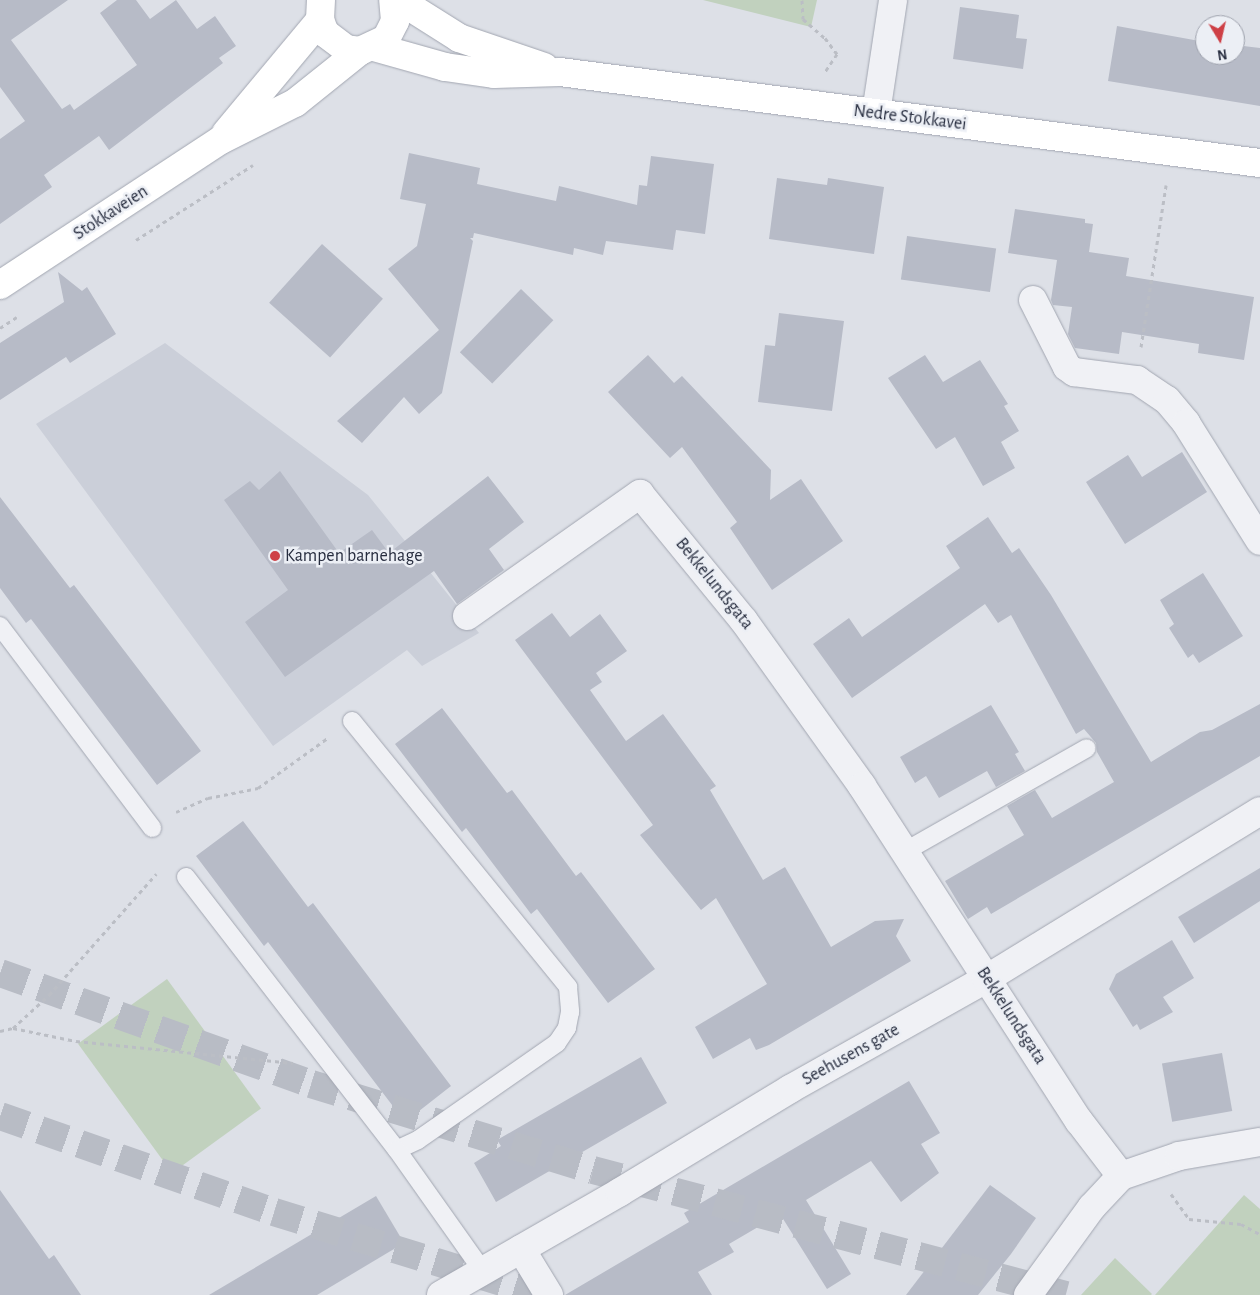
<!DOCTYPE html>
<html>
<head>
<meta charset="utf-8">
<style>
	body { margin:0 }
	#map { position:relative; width:1260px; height:1295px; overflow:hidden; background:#dde0e7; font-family:"Alegreya Sans",sans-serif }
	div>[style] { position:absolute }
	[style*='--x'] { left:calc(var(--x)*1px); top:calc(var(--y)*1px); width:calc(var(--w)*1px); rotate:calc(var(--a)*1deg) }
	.built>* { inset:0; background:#cbcfd9 }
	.green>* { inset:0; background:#c1d1be; transform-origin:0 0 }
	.building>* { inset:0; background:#b7bbc7; transform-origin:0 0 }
	.highway-tunnel>* { height:28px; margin-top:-14px; transform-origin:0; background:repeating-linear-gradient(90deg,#b8bcc5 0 28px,transparent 0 42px) }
	.path>* { height:3px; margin-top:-1.5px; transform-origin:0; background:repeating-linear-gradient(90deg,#bbbec5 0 4px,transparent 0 8px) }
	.roads { filter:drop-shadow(0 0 1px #a2a6b1) drop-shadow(0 0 1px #a2a6b1) }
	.lane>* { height:18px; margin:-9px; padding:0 9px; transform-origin:9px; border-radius:9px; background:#f0f1f5 }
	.street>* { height:28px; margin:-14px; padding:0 14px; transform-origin:14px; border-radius:14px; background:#f0f1f5 }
	.secondary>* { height:28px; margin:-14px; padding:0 14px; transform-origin:14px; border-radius:14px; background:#fff }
	.dots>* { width:14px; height:14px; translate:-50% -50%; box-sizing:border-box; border:2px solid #eceff5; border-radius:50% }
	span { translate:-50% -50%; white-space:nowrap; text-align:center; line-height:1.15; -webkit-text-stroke:5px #eceff5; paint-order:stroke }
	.street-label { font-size:18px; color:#262c3e }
	.poi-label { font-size:18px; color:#262c3e }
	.left { translate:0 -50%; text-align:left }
	.north { position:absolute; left:1195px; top:15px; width:50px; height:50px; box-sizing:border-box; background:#eceff5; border:1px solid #9da1ac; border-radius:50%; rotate:171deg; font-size:14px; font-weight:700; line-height:20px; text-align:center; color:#262c3e }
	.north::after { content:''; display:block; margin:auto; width:18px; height:22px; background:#ce4046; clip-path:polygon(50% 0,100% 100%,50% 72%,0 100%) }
</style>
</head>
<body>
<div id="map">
	<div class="built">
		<div style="clip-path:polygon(165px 343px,368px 495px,479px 633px,422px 666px,407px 650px,273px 746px,36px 424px)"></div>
	</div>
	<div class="green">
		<div style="clip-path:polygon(703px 0,817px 0,811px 27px)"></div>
		<div style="left:167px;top:979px;width:160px;height:110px;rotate:54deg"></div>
		<div style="clip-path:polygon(1244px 1195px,1260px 1209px,1260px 1295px,1155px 1295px)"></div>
		<div style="clip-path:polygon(1115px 1258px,1152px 1294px,1151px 1295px,1081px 1295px)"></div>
	</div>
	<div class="building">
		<div style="clip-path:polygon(0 0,68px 0,11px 40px,62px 109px,70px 104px,74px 110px,137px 65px,100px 13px,117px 0,136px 0,150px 19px,176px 0,197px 29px,215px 16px,236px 46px,219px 58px,223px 63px,109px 150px,99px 136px,44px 175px,52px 187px,0 224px,0 139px,25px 121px,0 87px)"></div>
		<div style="clip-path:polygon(960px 7px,1019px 15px,1016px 38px,1027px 39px,1023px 69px,953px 59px)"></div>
		<div style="clip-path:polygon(1117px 26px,1205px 42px,1205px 55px,1235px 55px,1235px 45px,1260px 48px,1260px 106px,1108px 81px)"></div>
		<div style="clip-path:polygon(409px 153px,480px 168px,477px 184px,556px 201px,559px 186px,637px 205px,639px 185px,647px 186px,651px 156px,714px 164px,705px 234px,676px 230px,673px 250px,606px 241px,603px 255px,574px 248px,573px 255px,474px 233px,473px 238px,470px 238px,473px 241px,442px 393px,419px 414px,404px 397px,362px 443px,337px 421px,439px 330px,388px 269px,417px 246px,426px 204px,400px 199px)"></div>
		<div style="clip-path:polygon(777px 178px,827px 185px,828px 178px,884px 187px,874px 254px,769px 239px)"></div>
		<div style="clip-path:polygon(1015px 209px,1085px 219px,1085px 223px,1093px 224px,1089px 252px,1129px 258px,1126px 276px,1254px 297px,1244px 360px,1198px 353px,1199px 344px,1122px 332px,1119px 354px,1075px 348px,1068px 334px,1072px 307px,1053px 305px,1051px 300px,1057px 260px,1008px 253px)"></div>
		<div style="left:907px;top:236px;width:90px;height:44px;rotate:8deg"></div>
		<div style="left:322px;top:244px;width:82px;height:79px;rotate:42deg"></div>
		<div style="clip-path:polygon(58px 272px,82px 291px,87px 287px,116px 334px,70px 363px,66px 357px,0 400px,0 343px,64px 302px)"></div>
		<div style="left:521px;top:289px;width:45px;height:88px;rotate:44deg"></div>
		<div style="clip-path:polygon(779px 313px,844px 321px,832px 411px,758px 402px,765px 345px,775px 346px)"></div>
		<div style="clip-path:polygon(648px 355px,674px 383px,682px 376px,771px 470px,770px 500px,801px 479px,843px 541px,772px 590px,730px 528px,737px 522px,682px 447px,670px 458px,608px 392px)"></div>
		<div style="clip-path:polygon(925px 355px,943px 382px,980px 360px,1008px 404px,1004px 406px,1019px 431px,1001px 442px,1015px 468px,983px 486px,955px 437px,936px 449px,888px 378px)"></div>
		<div style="clip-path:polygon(1182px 452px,1207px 492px,1125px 544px,1086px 482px,1128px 455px,1142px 477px)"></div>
		<div style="clip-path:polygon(280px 471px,339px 553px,372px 530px,389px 553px,488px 476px,524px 522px,489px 549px,504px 570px,457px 604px,434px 571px,285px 677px,245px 622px,288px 590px,224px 500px,250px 481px,259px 490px)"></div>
		<div style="clip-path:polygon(0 497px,70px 588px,74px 585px,201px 751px,157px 785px,31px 619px,26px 623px,0 588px)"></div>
		<div style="clip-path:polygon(988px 517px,1012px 553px,1019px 548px,1051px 595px,1151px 762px,1200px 732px,1212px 730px,1260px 704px,1260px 756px,991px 914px,987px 907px,968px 919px,945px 881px,1024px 835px,1007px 806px,1035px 790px,1052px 818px,1114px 782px,1097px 752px,1096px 743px,1084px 729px,1076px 734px,1011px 615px,998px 623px,985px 604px,852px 698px,813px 644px,849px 618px,862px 637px,960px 568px,946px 546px)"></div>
		<div style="clip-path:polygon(1203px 573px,1243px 636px,1199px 663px,1193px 654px,1188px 658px,1169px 628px,1174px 624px,1160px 600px)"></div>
		<div style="clip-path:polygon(552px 613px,570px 637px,600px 614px,627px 651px,596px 673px,602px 682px,590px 690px,626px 741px,663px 714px,716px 786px,710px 790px,763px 880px,785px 867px,831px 947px,875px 921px,904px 919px,896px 936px,911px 961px,769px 1045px,756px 1050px,750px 1038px,713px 1059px,695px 1027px,767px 984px,716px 898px,701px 910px,640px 835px,653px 825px,515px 640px)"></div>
		<div style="clip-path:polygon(991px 705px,1019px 752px,1015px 754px,1025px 771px,996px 787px,987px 771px,939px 798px,926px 776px,915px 783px,900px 757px)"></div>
		<div style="clip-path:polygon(442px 708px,507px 793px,512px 790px,576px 876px,581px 872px,655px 969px,608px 1003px,537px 909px,531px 914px,466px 828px,462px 832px,395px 744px)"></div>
		<div style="clip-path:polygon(243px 821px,308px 907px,313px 903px,451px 1086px,405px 1122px,268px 942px,264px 946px,196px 856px)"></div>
		<div style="clip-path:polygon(1260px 868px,1260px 901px,1194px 943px,1178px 917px)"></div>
		<div style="clip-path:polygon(1172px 940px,1194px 978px,1163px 997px,1173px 1012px,1140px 1030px,1137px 1024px,1133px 1027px,1109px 989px,1116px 974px)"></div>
		<div style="left:1222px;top:1053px;width:59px;height:61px;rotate:80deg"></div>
		<div style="clip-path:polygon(641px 1057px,667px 1103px,496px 1202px,474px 1163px,501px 1146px,497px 1140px)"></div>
		<div style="clip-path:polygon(909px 1081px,940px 1133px,921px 1144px,939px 1173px,901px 1202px,871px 1161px,806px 1200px,851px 1274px,827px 1289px,780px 1214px,729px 1244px,734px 1252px,698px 1272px,712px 1295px,565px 1295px,689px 1222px,684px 1213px)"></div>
		<div style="clip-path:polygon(990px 1185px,1036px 1218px,1011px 1254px,978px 1295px,906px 1295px)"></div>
		<div style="clip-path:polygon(0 1190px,49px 1259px,54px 1255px,81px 1295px,0 1295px)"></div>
		<div style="clip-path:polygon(376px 1196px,404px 1243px,317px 1295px,209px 1295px)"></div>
	</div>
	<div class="highway-tunnel">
		<div style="--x:0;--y:973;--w:330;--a:19.6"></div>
		<div style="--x:311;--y:1084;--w:295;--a:17"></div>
		<div style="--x:593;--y:1170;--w:489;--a:14.8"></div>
		<div style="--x:0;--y:1116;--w:290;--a:19.3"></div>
		<div style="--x:274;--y:1212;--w:282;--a:17.1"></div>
	</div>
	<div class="path">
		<div style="--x:802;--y:0;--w:19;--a:87"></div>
		<div style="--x:803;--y:19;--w:29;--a:41"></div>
		<div style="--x:825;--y:38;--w:20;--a:53"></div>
		<div style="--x:837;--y:54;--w:22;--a:124"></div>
		<div style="--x:136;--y:240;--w:139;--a:-32.7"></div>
		<div style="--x:0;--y:328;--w:20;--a:-33"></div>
		<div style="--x:1141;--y:347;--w:164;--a:-81.2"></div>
		<div style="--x:176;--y:812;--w:35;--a:-24"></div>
		<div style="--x:208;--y:798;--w:51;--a:-11.3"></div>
		<div style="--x:258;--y:788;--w:87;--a:-35.7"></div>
		<div style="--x:13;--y:1028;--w:64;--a:11.7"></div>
		<div style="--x:76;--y:1041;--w:218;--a:5.8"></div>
		<div style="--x:0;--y:1031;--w:13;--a:-13"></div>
		<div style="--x:13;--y:1028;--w:49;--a:-42.5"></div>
		<div style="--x:49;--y:995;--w:162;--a:-48.5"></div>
		<div style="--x:1171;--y:1194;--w:31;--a:54"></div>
		<div style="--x:1189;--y:1219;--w:52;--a:5.5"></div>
		<div style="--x:1241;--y:1224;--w:21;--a:28"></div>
	</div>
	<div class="roads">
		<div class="lane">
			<div style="--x:0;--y:626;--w:253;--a:53"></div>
			<div style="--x:352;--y:721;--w:343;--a:50.9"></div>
			<div style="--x:568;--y:987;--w:25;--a:85"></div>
			<div style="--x:570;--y:1012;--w:16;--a:101"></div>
			<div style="--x:567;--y:1028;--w:18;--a:124"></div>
			<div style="--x:557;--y:1043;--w:169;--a:145.1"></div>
			<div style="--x:418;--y:1140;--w:23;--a:155"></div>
			<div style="--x:904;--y:852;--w:210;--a:-29.6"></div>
			<div style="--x:186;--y:877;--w:345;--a:52.3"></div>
			<div style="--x:397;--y:1150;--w:147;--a:54.7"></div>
		</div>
		<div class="street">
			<div style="--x:876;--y:113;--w:114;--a:-81.4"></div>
			<div style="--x:1033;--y:300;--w:75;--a:63.1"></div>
			<div style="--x:1067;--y:367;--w:9;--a:36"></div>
			<div style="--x:1074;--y:372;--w:64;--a:7.2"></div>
			<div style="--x:1137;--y:380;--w:36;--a:34"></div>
			<div style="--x:1167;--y:400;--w:30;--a:50"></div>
			<div style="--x:1186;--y:423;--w:139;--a:57.9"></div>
			<div style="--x:467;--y:616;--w:212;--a:-35.2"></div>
			<div style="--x:640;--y:494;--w:164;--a:50.7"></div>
			<div style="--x:744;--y:621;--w:203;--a:54.4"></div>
			<div style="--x:862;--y:786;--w:399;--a:57.1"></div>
			<div style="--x:1079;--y:1121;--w:69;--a:52.6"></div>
			<div style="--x:521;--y:1249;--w:54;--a:58.7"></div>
			<div style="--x:441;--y:1295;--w:207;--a:-29.9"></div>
			<div style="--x:620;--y:1192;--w:199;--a:-31.2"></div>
			<div style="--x:790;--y:1089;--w:225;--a:-29.3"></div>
			<div style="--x:986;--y:979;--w:321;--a:-31.5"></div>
			<div style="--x:1028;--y:1295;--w:109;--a:-54"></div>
			<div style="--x:1092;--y:1207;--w:42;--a:-46.9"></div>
			<div style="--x:1121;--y:1176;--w:61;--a:-19"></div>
			<div style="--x:1179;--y:1156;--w:82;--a:-9.8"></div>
		</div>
		<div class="secondary">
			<div style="--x:321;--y:0;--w:20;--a:93"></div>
			<div style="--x:320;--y:20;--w:14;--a:69"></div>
			<div style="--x:325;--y:33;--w:26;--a:37"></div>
			<div style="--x:346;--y:49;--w:14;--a:8"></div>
			<div style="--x:360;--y:51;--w:29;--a:-25"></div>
			<div style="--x:386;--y:39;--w:20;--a:-63"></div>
			<div style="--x:395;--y:21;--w:21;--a:-95"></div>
			<div style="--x:399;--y:0;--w:71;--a:32.3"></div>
			<div style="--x:459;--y:38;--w:90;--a:18.8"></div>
			<div style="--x:374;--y:47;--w:74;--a:15.7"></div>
			<div style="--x:445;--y:67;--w:49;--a:8.1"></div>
			<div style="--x:494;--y:74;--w:66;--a:-1.7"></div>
			<div style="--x:560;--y:72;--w:706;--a:7.41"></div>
			<div style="--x:226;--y:133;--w:147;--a:-50.2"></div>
			<div style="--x:0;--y:285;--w:264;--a:-33.3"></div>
			<div style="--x:221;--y:140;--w:83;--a:-26.6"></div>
			<div style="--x:295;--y:103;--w:83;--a:-38.7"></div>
		</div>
	</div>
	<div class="dots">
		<div style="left:275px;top:556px;background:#ce4046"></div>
	</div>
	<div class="street-label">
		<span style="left:910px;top:118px;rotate:7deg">Nedre Stokkavei</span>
		<span style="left:111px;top:213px;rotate:-33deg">Stokkaveien</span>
		<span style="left:714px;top:584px;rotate:51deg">Bekkelundsgata</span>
		<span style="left:1011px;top:1016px;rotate:57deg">Bekkelundsgata</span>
		<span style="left:851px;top:1055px;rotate:-29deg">Seehusens gate</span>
	</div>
	<div class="poi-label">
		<span class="left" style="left:285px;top:556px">Kampen barnehage</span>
	</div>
	<div class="north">N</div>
</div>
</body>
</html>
